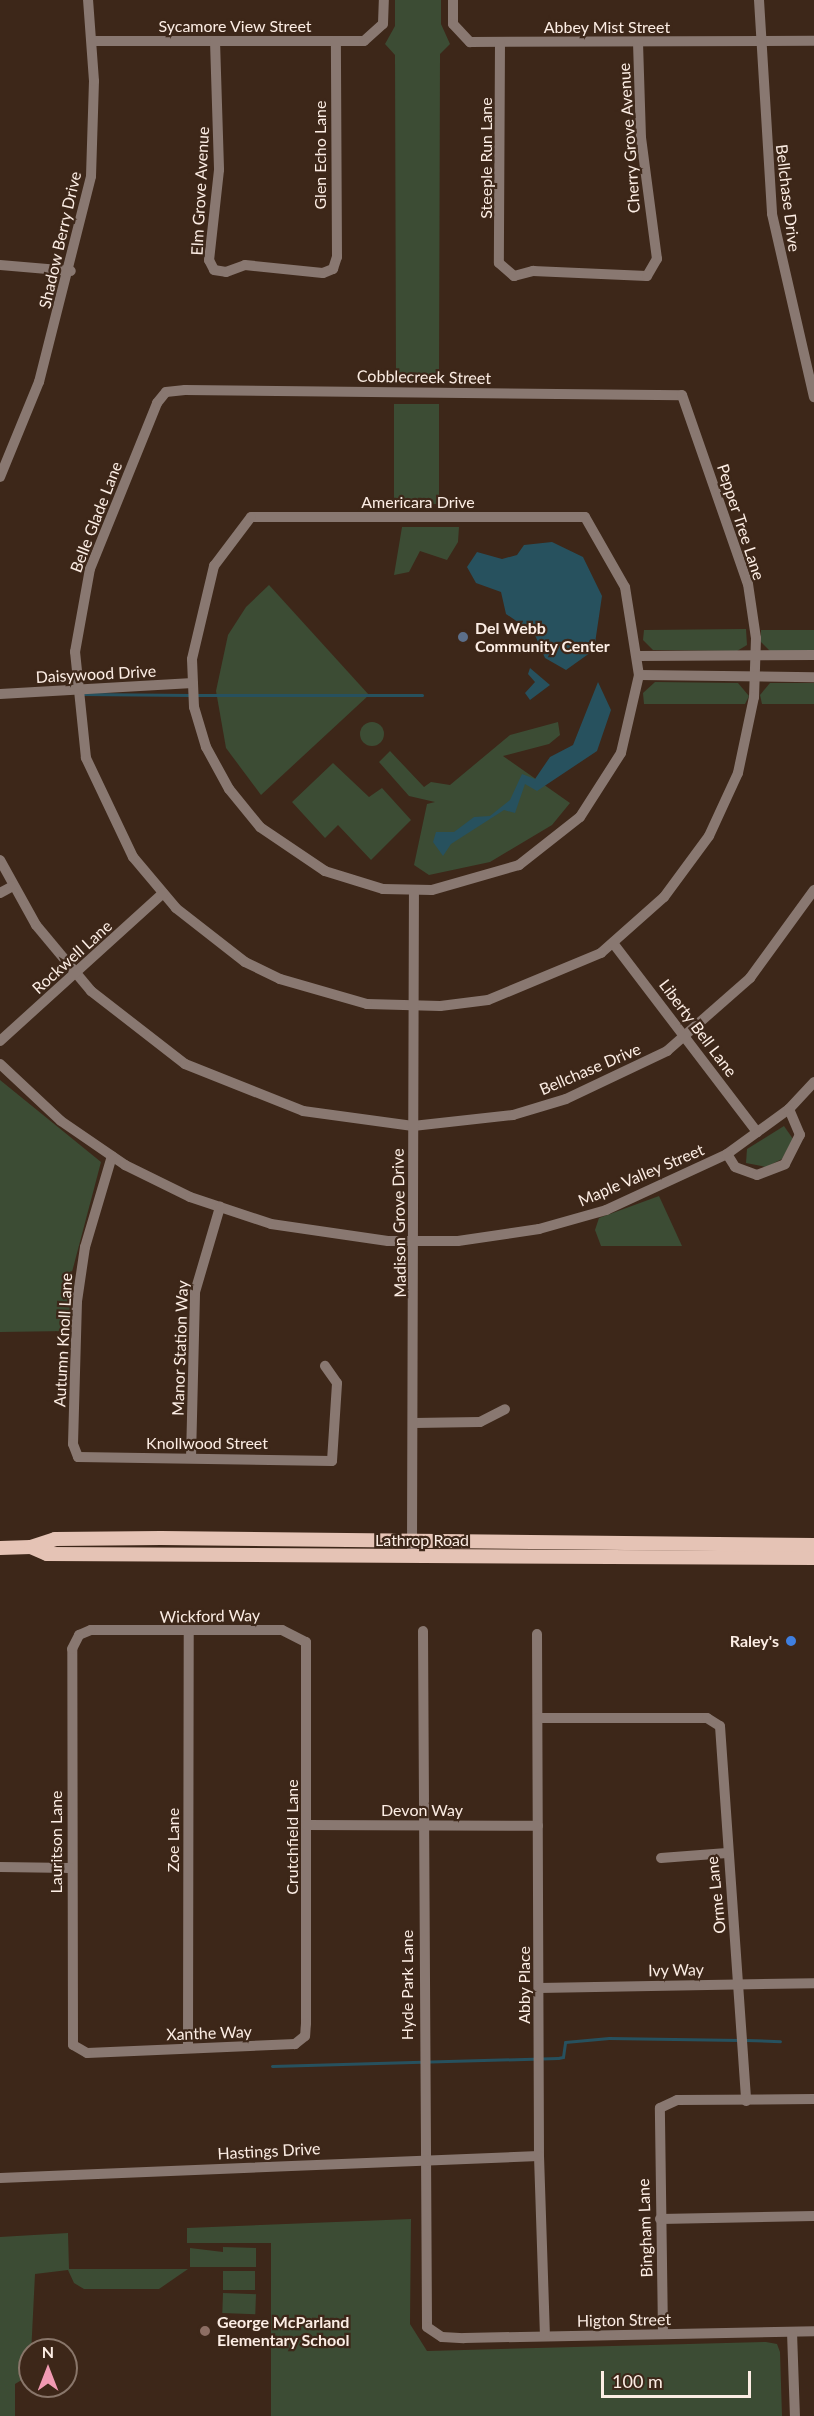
<!DOCTYPE html>
<html>
<head>
<meta charset="utf-8">
<style>
	body { margin:0 }
	#map { position:relative; width:814px; height:2416px; overflow:hidden; background:#3d2719; font-family:Lato,sans-serif }
	div>[style] { position:absolute }
	[style*='--x'] { left:calc(var(--x)*1px); top:calc(var(--y)*1px); width:calc(var(--w)*1px); rotate:calc(var(--a)*1deg) }
	.green>* { inset:0; background:#3c4c34; transform-origin:0 0 }
	.round { border-radius:50% }
	.water>* { inset:0; background:#27515e }
	.stream>* { height:3px; margin:-1.5px; padding:0 1.5px; transform-origin:1.5px; border-radius:1.5px; background:#27515e }
	.minor>* { height:10px; margin:-5px; padding:0 5px; transform-origin:5px; border-radius:5px; background:#897871 }
	.major>* { height:14px; margin:-7px; padding:0 7px; transform-origin:7px; border-radius:7px; background:#e5c3b5 }
	.dots>* { width:16px; height:16px; translate:-50% -50%; box-sizing:border-box; border:3px solid #3d2719; border-radius:50% }
	span { translate:-50% -50%; white-space:nowrap; text-align:center; line-height:1.15; -webkit-text-stroke:4.5px #3d2719; paint-order:stroke }
	.street-label { font-size:16px; color:#fcede4 }
	.poi-label { font-size:16px; color:#fcede4; font-weight:700 }
	.left { translate:0 -50%; text-align:left }
	.right { translate:-100% -50%; text-align:right }
	.north { position:absolute; left:18px; top:2338px; width:60px; height:60px; box-sizing:border-box; background:#3d2719; border:2px solid #89766a; border-radius:50%; rotate:0deg; font-size:16px; font-weight:700; line-height:24px; text-align:center; color:#fcede4 }
	.north::after { content:''; display:block; margin:auto; width:21px; height:27px; background:#f19ab3; clip-path:polygon(50% 0,100% 100%,50% 72%,0 100%) }
	.scale { position:absolute; left:601px; top:2371px; width:150px; height:27px; box-sizing:border-box; border:3px solid #fcede4; border-top:0; padding-left:8px; font-size:18px; line-height:21px; white-space:nowrap; color:#fcede4; -webkit-text-stroke:4px #3d2719; paint-order:stroke }
</style>
</head>
<body>
<div id="map">
	<div class="green">
		<div style="clip-path:polygon(395px 0,441px 0,441px 24px,450px 44px,440px 54px,439px 379px,396px 379px,395px 55px,385px 44px,395px 26px)"></div>
		<div style="left:394px;top:404px;width:45px;height:100px"></div>
		<div style="clip-path:polygon(402px 527px,459px 527px,458px 542px,447px 560px,420px 551px,409px 572px,394px 575px)"></div>
		<div style="clip-path:polygon(269px 585px,369px 695px,261px 795px,226px 748px,216px 691px,228px 635px,246px 607px)"></div>
		<div style="clip-path:polygon(746px 629px,747px 645px,737px 651px,653px 650px,643px 640px,644px 630px)"></div>
		<div style="clip-path:polygon(761px 630px,814px 630px,814px 651px,770px 651px,761px 642px)"></div>
		<div style="clip-path:polygon(655px 682px,738px 683px,749px 696px,745px 704px,644px 704px,643px 693px)"></div>
		<div style="clip-path:polygon(770px 683px,814px 683px,814px 704px,762px 704px,760px 695px)"></div>
		<div class="round" style="left:360px;top:722px;width:24px;height:24px"></div>
		<div style="clip-path:polygon(558px 722px,560px 735px,549px 744px,503px 756px,570px 803px,552px 825px,490px 862px,429px 875px,414px 865px,427px 804px,435px 802px,409px 796px,379px 762px,390px 751px,424px 787px,431px 782px,450px 785px,510px 735px)"></div>
		<div style="clip-path:polygon(333px 763px,369px 797px,382px 788px,411px 820px,371px 860px,338px 825px,325px 838px,292px 802px)"></div>
		<div style="clip-path:polygon(0 1080px,101px 1162px,72px 1272px,68px 1331px,0 1332px)"></div>
		<div style="clip-path:polygon(784px 1126px,793px 1139px,782px 1159px,766px 1167px,746px 1163px,747px 1149px)"></div>
		<div style="clip-path:polygon(659px 1196px,682px 1246px,601px 1246px,595px 1230px,599px 1218px)"></div>
		<div style="clip-path:polygon(411px 2219px,410px 2324px,427px 2351px,766px 2342px,777px 2344px,780px 2352px,782px 2416px,271px 2416px,271px 2243px,187px 2243px,187px 2228px)"></div>
		<div style="clip-path:polygon(68px 2233px,69px 2269px,188px 2269px,159px 2289px,84px 2289px,74px 2283px,68px 2270px,35px 2274px,30px 2375px,15px 2384px,15px 2416px,0 2416px,0 2237px)"></div>
		<div style="clip-path:polygon(223px 2247px,256px 2248px,256px 2267px,190px 2267px,190px 2248px,223px 2252px)"></div>
		<div style="left:223px;top:2271px;width:32px;height:19px"></div>
		<div style="left:223px;top:2293px;width:33px;height:20px;rotate:2deg"></div>
	</div>
	<div class="water">
		<div style="clip-path:polygon(552px 542px,583px 557px,602px 596px,594px 650px,566px 670px,545px 658px,534px 633px,506px 614px,501px 592px,476px 583px,467px 567px,477px 552px,502px 559px,517px 555px,524px 545px)"></div>
		<div style="clip-path:polygon(530px 668px,550px 685px,530px 700px,525px 693px,535px 682px,528px 674px)"></div>
		<div style="clip-path:polygon(598px 682px,611px 710px,597px 751px,537px 791px,525px 784px,515px 813px,504px 810px,451px 844px,443px 856px,433px 842px,436px 832px,454px 832px,474px 817px,490px 816px,510px 800px,522px 774px,535px 779px,550px 757px,573px 745px)"></div>
	</div>
	<div class="stream">
		<div style="--x:82;--y:694;--w:108;--a:0.5"></div>
		<div style="--x:197;--y:695;--w:225;--a:0"></div>
		<div style="--x:746;--y:2040;--w:34;--a:2"></div>
		<div style="--x:272;--y:2066;--w:286;--a:-1.6"></div>
		<div style="--x:558;--y:2058;--w:5;--a:-11"></div>
		<div style="--x:563;--y:2057;--w:15;--a:-82"></div>
		<div style="--x:565;--y:2042;--w:44;--a:-5.2"></div>
		<div style="--x:609;--y:2038;--w:130;--a:0.9"></div>
	</div>
	<div class="minor">
		<div style="--x:453;--y:0;--w:24;--a:90"></div>
		<div style="--x:453;--y:24;--w:25;--a:47"></div>
		<div style="--x:470;--y:42;--w:344;--a:-0.2"></div>
		<div style="--x:759;--y:0;--w:214;--a:86.5"></div>
		<div style="--x:772;--y:214;--w:188;--a:77.1"></div>
		<div style="--x:92;--y:41;--w:272;--a:0"></div>
		<div style="--x:364;--y:41;--w:25;--a:-42"></div>
		<div style="--x:383;--y:24;--w:24;--a:-88"></div>
		<div style="--x:215;--y:41;--w:129;--a:88.2"></div>
		<div style="--x:219;--y:170;--w:91;--a:96.3"></div>
		<div style="--x:209;--y:260;--w:11;--a:63"></div>
		<div style="--x:214;--y:270;--w:12;--a:9"></div>
		<div style="--x:226;--y:272;--w:20;--a:-20"></div>
		<div style="--x:245;--y:265;--w:78;--a:5.9"></div>
		<div style="--x:323;--y:273;--w:11;--a:-22"></div>
		<div style="--x:333;--y:269;--w:13;--a:-72"></div>
		<div style="--x:337;--y:257;--w:216;--a:-90.3"></div>
		<div style="--x:500;--y:42;--w:221;--a:90.3"></div>
		<div style="--x:499;--y:263;--w:20;--a:41"></div>
		<div style="--x:514;--y:276;--w:20;--a:-15"></div>
		<div style="--x:533;--y:271;--w:114;--a:2.5"></div>
		<div style="--x:647;--y:276;--w:20;--a:-60"></div>
		<div style="--x:657;--y:259;--w:122;--a:-97.5"></div>
		<div style="--x:641;--y:138;--w:96;--a:-91.8"></div>
		<div style="--x:0;--y:265;--w:71;--a:4.8"></div>
		<div style="--x:185;--y:390;--w:497;--a:0.6"></div>
		<div style="--x:682;--y:395;--w:200;--a:70.8"></div>
		<div style="--x:748;--y:584;--w:55;--a:81.6"></div>
		<div style="--x:756;--y:638;--w:59;--a:91.9"></div>
		<div style="--x:754;--y:697;--w:78;--a:101.9"></div>
		<div style="--x:738;--y:773;--w:69;--a:114.7"></div>
		<div style="--x:709;--y:836;--w:76;--a:126.4"></div>
		<div style="--x:664;--y:897;--w:84;--a:138.4"></div>
		<div style="--x:601;--y:953;--w:122;--a:157.4"></div>
		<div style="--x:488;--y:1000;--w:48;--a:172.9"></div>
		<div style="--x:440;--y:1006;--w:73;--a:-178.4"></div>
		<div style="--x:367;--y:1004;--w:91;--a:-164"></div>
		<div style="--x:280;--y:979;--w:39;--a:-154"></div>
		<div style="--x:245;--y:962;--w:88;--a:-142"></div>
		<div style="--x:176;--y:908;--w:67;--a:-130.1"></div>
		<div style="--x:133;--y:857;--w:110;--a:-115.4"></div>
		<div style="--x:86;--y:758;--w:107;--a:-95.9"></div>
		<div style="--x:75;--y:652;--w:84;--a:-79.8"></div>
		<div style="--x:90;--y:569;--w:179;--a:-68"></div>
		<div style="--x:157;--y:403;--w:14;--a:-51"></div>
		<div style="--x:166;--y:392;--w:19;--a:-6"></div>
		<div style="--x:0;--y:477;--w:103;--a:-67.7"></div>
		<div style="--x:39;--y:382;--w:212;--a:-75.8"></div>
		<div style="--x:91;--y:176;--w:95;--a:-88.2"></div>
		<div style="--x:94;--y:81;--w:81;--a:-94.2"></div>
		<div style="--x:251;--y:517;--w:334;--a:0"></div>
		<div style="--x:585;--y:517;--w:81;--a:60.3"></div>
		<div style="--x:625;--y:587;--w:89;--a:81"></div>
		<div style="--x:639;--y:675;--w:80;--a:103"></div>
		<div style="--x:621;--y:753;--w:76;--a:122.6"></div>
		<div style="--x:580;--y:817;--w:78;--a:141.8"></div>
		<div style="--x:519;--y:865;--w:91;--a:164"></div>
		<div style="--x:432;--y:890;--w:49;--a:-178.8"></div>
		<div style="--x:383;--y:889;--w:61;--a:-162.8"></div>
		<div style="--x:325;--y:871;--w:78;--a:-145.9"></div>
		<div style="--x:260;--y:827;--w:49;--a:-129.2"></div>
		<div style="--x:229;--y:789;--w:48;--a:-118.7"></div>
		<div style="--x:206;--y:747;--w:42;--a:-106.7"></div>
		<div style="--x:194;--y:707;--w:48;--a:-92.4"></div>
		<div style="--x:192;--y:659;--w:96;--a:-76.7"></div>
		<div style="--x:214;--y:566;--w:61;--a:-52.9"></div>
		<div style="--x:638;--y:656;--w:176;--a:-0.3"></div>
		<div style="--x:639;--y:675;--w:175;--a:0.7"></div>
		<div style="--x:0;--y:694;--w:193;--a:-3.3"></div>
		<div style="--x:0;--y:860;--w:74;--a:61"></div>
		<div style="--x:36;--y:925;--w:86;--a:50.2"></div>
		<div style="--x:91;--y:991;--w:119;--a:37.8"></div>
		<div style="--x:185;--y:1064;--w:127;--a:21.7"></div>
		<div style="--x:303;--y:1111;--w:111;--a:7.8"></div>
		<div style="--x:413;--y:1126;--w:101;--a:-6.3"></div>
		<div style="--x:513;--y:1115;--w:55;--a:-16.8"></div>
		<div style="--x:566;--y:1099;--w:112;--a:-25.4"></div>
		<div style="--x:667;--y:1051;--w:111;--a:-41.3"></div>
		<div style="--x:750;--y:978;--w:109;--a:-54"></div>
		<div style="--x:0;--y:893;--w:15;--a:-28"></div>
		<div style="--x:613;--y:943;--w:238;--a:52.7"></div>
		<div style="--x:0;--y:1041;--w:220;--a:-42.2"></div>
		<div style="--x:0;--y:1064;--w:83;--a:43.1"></div>
		<div style="--x:61;--y:1121;--w:78;--a:34.5"></div>
		<div style="--x:125;--y:1165;--w:72;--a:26.2"></div>
		<div style="--x:190;--y:1197;--w:85;--a:18.4"></div>
		<div style="--x:271;--y:1224;--w:118;--a:8.3"></div>
		<div style="--x:388;--y:1241;--w:70;--a:0"></div>
		<div style="--x:458;--y:1241;--w:82;--a:-8.4"></div>
		<div style="--x:539;--y:1229;--w:70;--a:-15.8"></div>
		<div style="--x:606;--y:1210;--w:133;--a:-24.8"></div>
		<div style="--x:727;--y:1154;--w:77;--a:-36"></div>
		<div style="--x:789;--y:1109;--w:37;--a:-47"></div>
		<div style="--x:727;--y:1154;--w:15;--a:58"></div>
		<div style="--x:735;--y:1167;--w:23;--a:20"></div>
		<div style="--x:757;--y:1175;--w:30;--a:-21"></div>
		<div style="--x:785;--y:1164;--w:33;--a:-63"></div>
		<div style="--x:800;--y:1135;--w:28;--a:-113"></div>
		<div style="--x:112;--y:1156;--w:95;--a:106.5"></div>
		<div style="--x:85;--y:1247;--w:55;--a:98.4"></div>
		<div style="--x:77;--y:1301;--w:143;--a:91.6"></div>
		<div style="--x:73;--y:1444;--w:14;--a:69"></div>
		<div style="--x:78;--y:1457;--w:254;--a:0.9"></div>
		<div style="--x:332;--y:1461;--w:78;--a:-86.3"></div>
		<div style="--x:337;--y:1383;--w:21;--a:-125"></div>
		<div style="--x:414;--y:1423;--w:66;--a:-0.9"></div>
		<div style="--x:480;--y:1422;--w:28;--a:-27"></div>
		<div style="--x:191;--y:1458;--w:166;--a:-88.6"></div>
		<div style="--x:195;--y:1292;--w:89;--a:-73.6"></div>
		<div style="--x:412;--y:1547;--w:657;--a:-89.83"></div>
		<div style="--x:91;--y:1630;--w:191;--a:0"></div>
		<div style="--x:282;--y:1630;--w:27;--a:27"></div>
		<div style="--x:306;--y:1642;--w:381;--a:90"></div>
		<div style="--x:306;--y:2023;--w:13;--a:94"></div>
		<div style="--x:305;--y:2036;--w:13;--a:141"></div>
		<div style="--x:295;--y:2044;--w:208;--a:177.5"></div>
		<div style="--x:87;--y:2053;--w:16;--a:-150"></div>
		<div style="--x:73;--y:2045;--w:396;--a:-90.1"></div>
		<div style="--x:72;--y:1649;--w:16;--a:-63"></div>
		<div style="--x:79;--y:1635;--w:13;--a:-23"></div>
		<div style="--x:423;--y:1631;--w:696;--a:89.67"></div>
		<div style="--x:427;--y:2327;--w:18;--a:34"></div>
		<div style="--x:442;--y:2337;--w:22;--a:3"></div>
		<div style="--x:464;--y:2338;--w:350;--a:-1.1"></div>
		<div style="--x:537;--y:1634;--w:522;--a:89.78"></div>
		<div style="--x:539;--y:2156;--w:180;--a:88.1"></div>
		<div style="--x:538;--y:1718;--w:169;--a:0"></div>
		<div style="--x:707;--y:1718;--w:15;--a:32"></div>
		<div style="--x:720;--y:1726;--w:376;--a:86"></div>
		<div style="--x:306;--y:1825;--w:232;--a:0.2"></div>
		<div style="--x:661;--y:1858;--w:66;--a:-4.3"></div>
		<div style="--x:0;--y:1867;--w:70;--a:0.8"></div>
		<div style="--x:539;--y:1988;--w:275;--a:-1"></div>
		<div style="--x:188;--y:2048;--w:416;--a:-89.9"></div>
		<div style="--x:0;--y:2178;--w:539;--a:-2.34"></div>
		<div style="--x:660;--y:2219;--w:154;--a:-1.1"></div>
		<div style="--x:792;--y:2332;--w:84;--a:88"></div>
		<div style="--x:663;--y:2334;--w:226;--a:-90.8"></div>
		<div style="--x:660;--y:2108;--w:19;--a:-25"></div>
		<div style="--x:677;--y:2100;--w:137;--a:-0.4"></div>
	</div>
	<div class="major">
		<div style="--x:31;--y:1547;--w:17;--a:24"></div>
		<div style="--x:47;--y:1554;--w:767;--a:0.3"></div>
		<div style="--x:0;--y:1548;--w:31;--a:-2"></div>
		<div style="--x:31;--y:1547;--w:25;--a:-18"></div>
		<div style="--x:55;--y:1539;--w:106;--a:-0.5"></div>
		<div style="--x:161;--y:1538;--w:653;--a:0.61"></div>
	</div>
	<div class="dots">
		<div style="left:463px;top:637px;background:#5c6f8a"></div>
		<div style="left:791px;top:1641px;background:#3f7fe0"></div>
		<div style="left:205px;top:2331px;background:#8d6e63"></div>
	</div>
	<div class="street-label">
		<span style="left:235px;top:26px">Sycamore View Street</span>
		<span style="left:607px;top:27px">Abbey Mist Street</span>
		<span style="left:629px;top:138px;rotate:-94deg">Cherry Grove Avenue</span>
		<span style="left:320px;top:155px;rotate:-90deg">Glen Echo Lane</span>
		<span style="left:486px;top:158px;rotate:-90deg">Steeple Run Lane</span>
		<span style="left:200px;top:191px;rotate:-87deg">Elm Grove Avenue</span>
		<span style="left:788px;top:198px;rotate:83deg">Bellchase Drive</span>
		<span style="left:60px;top:240px;rotate:-77deg">Shadow Berry Drive</span>
		<span style="left:424px;top:377px;rotate:1deg">Cobblecreek Street</span>
		<span style="left:418px;top:502px">Americara Drive</span>
		<span style="left:96px;top:517px;rotate:-69deg">Belle Glade Lane</span>
		<span style="left:741px;top:522px;rotate:72deg">Pepper Tree Lane</span>
		<span style="left:96px;top:674px;rotate:-3deg">Daisywood Drive</span>
		<span style="left:72px;top:957px;rotate:-42deg">Rockwell Lane</span>
		<span style="left:698px;top:1028px;rotate:53deg">Liberty Bell Lane</span>
		<span style="left:590px;top:1069px;rotate:-23deg">Bellchase Drive</span>
		<span style="left:641px;top:1175px;rotate:-23deg">Maple Valley Street</span>
		<span style="left:399px;top:1223px;rotate:-91deg">Madison Grove Drive</span>
		<span style="left:63px;top:1340px;rotate:-87deg">Autumn Knoll Lane</span>
		<span style="left:180px;top:1348px;rotate:-88deg">Manor Station Way</span>
		<span style="left:207px;top:1443px">Knollwood Street</span>
		<span style="left:422px;top:1540px">Lathrop Road</span>
		<span style="left:210px;top:1616px;rotate:-1deg">Wickford Way</span>
		<span style="left:422px;top:1810px">Devon Way</span>
		<span style="left:292px;top:1837px;rotate:-90deg">Crutchfield Lane</span>
		<span style="left:173px;top:1840px;rotate:-90deg">Zoe Lane</span>
		<span style="left:56px;top:1842px;rotate:-90deg">Lauritson Lane</span>
		<span style="left:716px;top:1895px;rotate:-96deg">Orme Lane</span>
		<span style="left:676px;top:1970px;rotate:-1deg">Ivy Way</span>
		<span style="left:407px;top:1985px;rotate:-90deg">Hyde Park Lane</span>
		<span style="left:524px;top:1985px;rotate:-90deg">Abby Place</span>
		<span style="left:209px;top:2033px;rotate:-2deg">Xanthe Way</span>
		<span style="left:269px;top:2151px;rotate:-3deg">Hastings Drive</span>
		<span style="left:645px;top:2228px;rotate:-92deg">Bingham Lane</span>
		<span style="left:624px;top:2320px;rotate:-1deg">Higton Street</span>
	</div>
	<div class="poi-label">
		<span class="left" style="left:475px;top:637px">Del Webb<br>Community Center</span>
		<span class="right" style="left:779px;top:1641px">Raley's</span>
		<span class="left" style="left:217px;top:2331px">George McParland<br>Elementary School</span>
	</div>
	<div class="north">N</div>
	<div class="scale">100 m</div>
</div>
</body>
</html>
